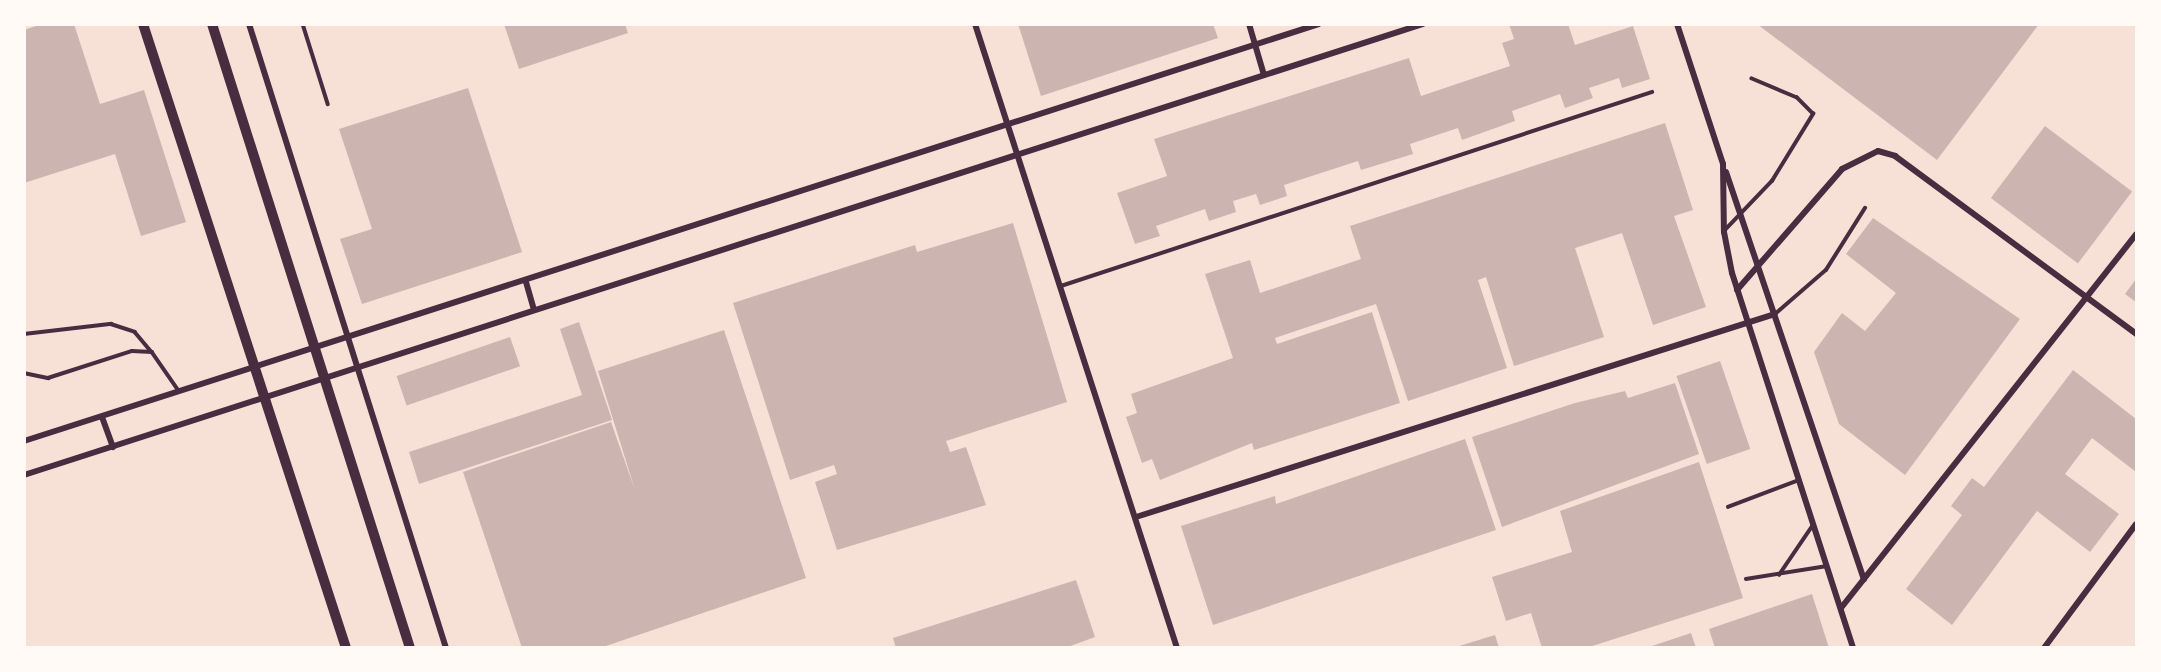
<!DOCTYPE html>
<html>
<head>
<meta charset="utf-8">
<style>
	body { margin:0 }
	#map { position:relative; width:2161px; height:672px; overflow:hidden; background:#f7e1d7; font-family:Poppins,sans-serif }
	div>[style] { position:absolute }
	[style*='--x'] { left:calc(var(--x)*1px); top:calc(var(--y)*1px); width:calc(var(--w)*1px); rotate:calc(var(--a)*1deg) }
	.building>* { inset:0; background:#ccb4b1; transform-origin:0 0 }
	.service>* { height:3.5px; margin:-1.75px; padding:0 1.75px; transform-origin:1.75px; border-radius:1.75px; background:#4a2c40 }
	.minor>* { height:6px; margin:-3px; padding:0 3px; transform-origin:3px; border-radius:3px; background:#4a2c40 }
	.secondary>* { height:10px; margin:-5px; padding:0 5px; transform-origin:5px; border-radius:5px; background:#4a2c40 }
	span { translate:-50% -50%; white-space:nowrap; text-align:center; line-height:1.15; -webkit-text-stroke:5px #fffaf5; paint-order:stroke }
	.frame { position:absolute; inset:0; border:26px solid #fffaf5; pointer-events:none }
</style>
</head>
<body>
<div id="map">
	<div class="building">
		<div style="clip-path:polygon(42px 24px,74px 24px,100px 104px,144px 90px,186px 222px,141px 236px,115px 154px,24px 183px,24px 30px)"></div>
		<div style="clip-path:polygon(504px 24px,625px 24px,628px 33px,519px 69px)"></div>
		<div style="clip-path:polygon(1018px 24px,1213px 24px,1218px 38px,1041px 96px)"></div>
		<div style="clip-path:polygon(1509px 24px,1568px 24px,1575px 45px,1633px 26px,1650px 79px,1622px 88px,1619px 78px,1589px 88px,1593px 98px,1565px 108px,1560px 94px,1512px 111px,1515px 121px,1462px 140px,1458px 128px,1410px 144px,1413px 154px,1361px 170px,1358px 161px,1284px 185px,1287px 196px,1260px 205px,1256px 194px,1233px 201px,1236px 212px,1209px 221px,1205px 209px,1156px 226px,1160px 236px,1135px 244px,1117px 193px,1167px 176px,1154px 139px,1409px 58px,1421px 96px,1510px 66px,1502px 43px,1514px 39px)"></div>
		<div style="clip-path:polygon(1757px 24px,2039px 24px,1937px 160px)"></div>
		<div style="clip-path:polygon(468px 88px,522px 252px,362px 304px,340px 239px,372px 229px,339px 129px)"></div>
		<div style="clip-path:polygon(1665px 123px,1693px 210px,1674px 216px,1706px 307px,1653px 325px,1622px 233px,1575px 248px,1604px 337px,1514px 366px,1486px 277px,1478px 280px,1507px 368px,1408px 401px,1376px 304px,1275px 338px,1277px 344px,1372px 312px,1400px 403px,1254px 450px,1252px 443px,1160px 480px,1152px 459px,1142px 463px,1126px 417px,1137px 413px,1131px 394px,1233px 358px,1205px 274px,1250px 260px,1260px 293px,1361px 259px,1350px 226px)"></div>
		<div style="left:2045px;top:126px;width:109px;height:90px;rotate:37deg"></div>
		<div style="clip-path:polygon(1873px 218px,2020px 319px,1905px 475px,1839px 424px,1814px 352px,1842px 313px,1865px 331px,1896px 293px,1846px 254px)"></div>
		<div style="clip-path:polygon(1013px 223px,1067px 402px,946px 441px,950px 452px,966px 447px,986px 505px,837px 550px,815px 482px,837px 474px,834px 465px,790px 480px,733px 303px,915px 245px,917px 252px)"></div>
		<div style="clip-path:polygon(2136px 279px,2136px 302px,2125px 294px)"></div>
		<div style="clip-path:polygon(579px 322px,612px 420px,419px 484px,409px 452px,582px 395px,560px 329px)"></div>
		<div style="clip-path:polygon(724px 330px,806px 578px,600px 648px,522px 648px,463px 472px,611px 422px,635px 490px,598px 371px)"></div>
		<div style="left:510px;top:337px;width:31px;height:120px;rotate:71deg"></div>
		<div style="left:1720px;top:361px;width:93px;height:46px;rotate:71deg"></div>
		<div style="clip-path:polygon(2073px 370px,2136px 419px,2136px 472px,2092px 438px,2065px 474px,2119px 514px,2090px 552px,2037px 511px,1952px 625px,1906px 589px,1962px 515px,1951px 506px,1972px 478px,1984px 487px)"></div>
		<div style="clip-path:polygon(1675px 383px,1699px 454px,1502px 527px,1472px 437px,1575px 403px,1625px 391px,1628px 398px)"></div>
		<div style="clip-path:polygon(1465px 439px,1496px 530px,1213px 625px,1181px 526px,1275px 496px,1276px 504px)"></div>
		<div style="clip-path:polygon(1699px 462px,1743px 598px,1586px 648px,1542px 648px,1531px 613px,1506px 621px,1492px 577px,1572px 552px,1560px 511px)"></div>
		<div style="clip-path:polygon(1076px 580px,1095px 637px,1065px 648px,896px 648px,893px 638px)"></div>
		<div style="clip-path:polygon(1812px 594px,1829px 648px,1715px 648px,1709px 629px)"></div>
		<div style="clip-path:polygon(1691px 633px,1696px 648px,1649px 648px,1649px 647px)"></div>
		<div style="clip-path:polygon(1495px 635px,1499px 648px,1456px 648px,1456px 647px)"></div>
	</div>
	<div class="service">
		<div style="--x:303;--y:24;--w:84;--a:72.6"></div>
		<div style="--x:1725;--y:230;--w:68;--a:-46.2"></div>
		<div style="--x:1772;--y:181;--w:79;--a:-58.5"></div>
		<div style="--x:1813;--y:114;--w:23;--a:-135"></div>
		<div style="--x:1797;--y:98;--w:49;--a:-157.1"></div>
		<div style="--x:1061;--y:286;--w:622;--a:-18.17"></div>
		<div style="--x:1775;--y:314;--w:67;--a:-40.8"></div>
		<div style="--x:1826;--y:270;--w:73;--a:-57.8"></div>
		<div style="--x:24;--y:334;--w:88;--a:-6.6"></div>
		<div style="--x:111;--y:324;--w:25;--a:18"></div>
		<div style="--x:135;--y:332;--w:26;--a:50"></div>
		<div style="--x:24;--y:373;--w:25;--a:12"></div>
		<div style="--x:48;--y:378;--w:88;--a:-17.8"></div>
		<div style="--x:132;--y:351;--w:20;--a:3"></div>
		<div style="--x:152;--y:352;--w:47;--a:55.3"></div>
		<div style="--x:1728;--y:507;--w:76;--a:-20.8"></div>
		<div style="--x:1779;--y:575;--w:60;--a:-55.8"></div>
		<div style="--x:1746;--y:579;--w:82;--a:-9.1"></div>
	</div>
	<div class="minor">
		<div style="--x:249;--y:24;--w:654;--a:72.48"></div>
		<div style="--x:975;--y:24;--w:656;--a:72.06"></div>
		<div style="--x:1249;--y:24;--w:53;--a:73.6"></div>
		<div style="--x:1677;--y:24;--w:147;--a:71.8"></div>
		<div style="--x:1723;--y:164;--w:68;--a:89.2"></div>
		<div style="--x:1724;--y:232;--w:42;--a:79"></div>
		<div style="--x:1732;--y:273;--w:394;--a:72.1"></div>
		<div style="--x:1726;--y:172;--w:430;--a:71.3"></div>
		<div style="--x:526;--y:282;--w:29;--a:74"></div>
		<div style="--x:1737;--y:290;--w:160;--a:-49"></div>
		<div style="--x:1842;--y:169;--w:40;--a:-26.6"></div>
		<div style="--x:1878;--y:151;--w:18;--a:16"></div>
		<div style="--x:1895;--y:156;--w:300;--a:36.4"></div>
		<div style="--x:102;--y:417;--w:32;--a:70"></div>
		<div style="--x:24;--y:441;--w:1360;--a:-17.85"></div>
		<div style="--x:24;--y:475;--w:1470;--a:-17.87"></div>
		<div style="--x:1136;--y:517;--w:670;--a:-17.62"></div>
		<div style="--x:1841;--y:608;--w:476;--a:-51.7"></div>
		<div style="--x:2044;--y:648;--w:154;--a:-53.4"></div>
	</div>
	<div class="secondary">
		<div style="--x:143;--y:24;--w:656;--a:71.98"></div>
		<div style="--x:212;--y:24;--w:655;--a:72.4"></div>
	</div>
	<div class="frame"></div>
</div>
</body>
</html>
